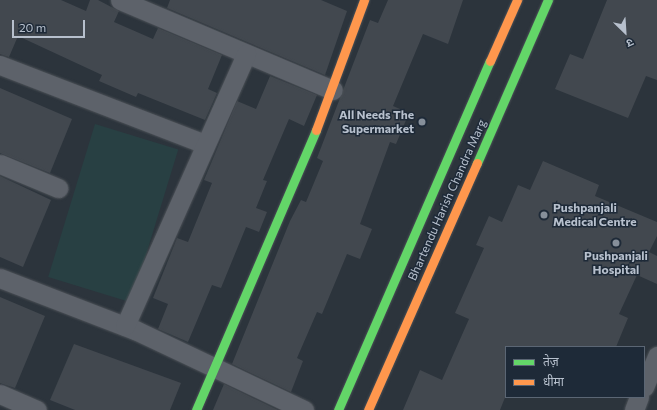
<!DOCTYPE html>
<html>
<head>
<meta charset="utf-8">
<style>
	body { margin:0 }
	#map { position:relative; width:657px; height:410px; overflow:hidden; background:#2c343c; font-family:Commissioner,"Noto Sans Devanagari",sans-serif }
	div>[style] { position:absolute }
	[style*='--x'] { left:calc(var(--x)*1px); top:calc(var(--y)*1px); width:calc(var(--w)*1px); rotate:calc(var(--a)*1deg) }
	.green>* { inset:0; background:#284043; transform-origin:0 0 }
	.building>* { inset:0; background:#42484f }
	.roads { filter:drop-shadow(0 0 1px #4b5056) drop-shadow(0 0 1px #4b5056) }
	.street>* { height:19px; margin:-9.5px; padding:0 9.5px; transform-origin:9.5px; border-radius:9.5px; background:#5d626a }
	.fast>* { height:9px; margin:-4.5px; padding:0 4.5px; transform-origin:4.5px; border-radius:4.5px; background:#63d668 }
	.slow>* { height:9px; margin:-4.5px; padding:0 4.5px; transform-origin:4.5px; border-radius:4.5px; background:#ff974d }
	.dots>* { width:11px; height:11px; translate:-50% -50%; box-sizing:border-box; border:2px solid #1e2a38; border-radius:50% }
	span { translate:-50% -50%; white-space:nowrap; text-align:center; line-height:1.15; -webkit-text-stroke:3px #1e2a38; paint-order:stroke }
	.poi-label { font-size:12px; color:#b7c0cd; font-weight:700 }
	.right { translate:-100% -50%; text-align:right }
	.left { translate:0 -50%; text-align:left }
	.street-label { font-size:12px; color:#b7c0cd }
	.legend { position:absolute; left:505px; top:346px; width:140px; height:52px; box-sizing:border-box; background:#1e2a38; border:1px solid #5b6674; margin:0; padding:5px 7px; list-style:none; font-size:12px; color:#b7c0cd }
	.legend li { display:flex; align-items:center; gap:8px; height:20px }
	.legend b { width:20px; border:1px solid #5b6674 }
	.north { position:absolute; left:605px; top:12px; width:40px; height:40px; -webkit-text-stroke:3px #1e2a38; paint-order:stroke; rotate:155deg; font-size:11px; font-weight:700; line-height:16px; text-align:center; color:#b7c0cd }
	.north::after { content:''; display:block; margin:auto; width:14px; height:18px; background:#b7c0cd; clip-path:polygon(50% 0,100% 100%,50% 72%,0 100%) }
	.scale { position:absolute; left:12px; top:20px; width:73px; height:18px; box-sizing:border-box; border:2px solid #b7c0cd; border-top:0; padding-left:5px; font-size:12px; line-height:14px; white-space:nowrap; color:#b7c0cd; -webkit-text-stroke:3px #1e2a38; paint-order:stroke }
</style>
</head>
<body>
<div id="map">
	<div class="green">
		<div style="left:95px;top:124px;width:87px;height:160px;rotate:17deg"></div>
	</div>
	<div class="building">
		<div style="clip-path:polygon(0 0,61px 0,86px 11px,90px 0,98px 0,119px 11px,114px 22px,153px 39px,158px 28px,222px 55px,208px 89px,217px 93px,205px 120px,138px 93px,136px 97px,99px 81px,102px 75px,18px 36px,9px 57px,0 54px)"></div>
		<div style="clip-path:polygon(170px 0,321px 0,347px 11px,325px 75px,167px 8px)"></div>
		<div style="clip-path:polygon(388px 0,463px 0,448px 44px,423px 34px,393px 106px,409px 113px,396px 144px,390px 142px,360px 224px,372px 229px,360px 259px,347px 254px,322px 314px,317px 312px,297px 358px,303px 361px,291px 392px,232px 364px,290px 221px,301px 200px,306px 202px,323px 161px,317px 158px,370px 20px,378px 23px)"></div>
		<div style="clip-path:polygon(607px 0,657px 0,657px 80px,646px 76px,628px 118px,555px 89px,570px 54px,583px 59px)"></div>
		<div style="clip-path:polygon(270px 76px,317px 95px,304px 126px,289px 119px,263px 180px,267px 181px,256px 208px,267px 212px,259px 232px,246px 227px,221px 288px,212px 285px,188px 342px,158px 329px,168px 304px,153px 298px,177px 238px,188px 242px,212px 183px,204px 180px,237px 101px,256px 109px)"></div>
		<div style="clip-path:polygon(0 88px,72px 119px,50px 173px,0 153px)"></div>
		<div style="clip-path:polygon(543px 161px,599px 185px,595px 196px,657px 222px,657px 236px,649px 252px,657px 256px,657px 284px,637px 275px,619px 314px,628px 318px,616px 347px,506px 347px,506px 395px,500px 410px,403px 410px,420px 370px,442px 380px,469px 319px,455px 313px,484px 248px,476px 245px,489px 216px,502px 222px,518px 185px,530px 190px)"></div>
		<div style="clip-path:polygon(0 176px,51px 200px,23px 267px,0 257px)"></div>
		<div style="clip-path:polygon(0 297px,45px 316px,15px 388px,0 383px)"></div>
		<div style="clip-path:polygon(74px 344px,181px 383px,170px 410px,75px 410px,50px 400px)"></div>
		<div style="clip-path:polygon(224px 384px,278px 410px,213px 410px)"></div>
	</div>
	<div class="roads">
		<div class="street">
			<div style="--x:120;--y:0;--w:231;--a:22.9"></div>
			<div style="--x:0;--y:65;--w:220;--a:21.1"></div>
			<div style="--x:0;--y:164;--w:63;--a:22.5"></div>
			<div style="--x:0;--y:278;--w:145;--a:21.1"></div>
			<div style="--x:135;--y:330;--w:187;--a:25.3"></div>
			<div style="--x:125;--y:326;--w:298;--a:-66"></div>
			<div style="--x:644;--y:387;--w:34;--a:-67"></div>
			<div style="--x:0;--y:394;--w:40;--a:23.4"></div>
			<div style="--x:634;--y:410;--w:14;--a:-69"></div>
		</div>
		<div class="fast">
			<div style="--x:477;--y:163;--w:178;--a:-66.5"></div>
			<div style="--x:196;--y:410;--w:305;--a:-66.8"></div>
			<div style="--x:338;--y:410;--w:381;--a:-66.5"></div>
		</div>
		<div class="slow">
			<div style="--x:490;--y:61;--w:67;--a:-66.1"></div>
			<div style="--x:316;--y:130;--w:139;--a:-69.7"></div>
			<div style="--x:368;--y:410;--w:270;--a:-66.2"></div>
		</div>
	</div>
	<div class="dots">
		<div style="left:422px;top:122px;background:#868f9a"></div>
		<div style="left:544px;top:215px;background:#868f9a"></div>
		<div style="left:616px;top:243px;background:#868f9a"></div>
	</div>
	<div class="poi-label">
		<span class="right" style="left:414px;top:122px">All Needs The<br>Supermarket</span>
		<span class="left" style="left:553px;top:215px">Pushpanjali<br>Medical Centre</span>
		<span style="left:616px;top:263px">Pushpanjali<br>Hospital</span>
	</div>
	<div class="street-label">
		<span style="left:447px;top:200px;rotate:-66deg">Bhartendu Harish Chandra Marg</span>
	</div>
	<ul class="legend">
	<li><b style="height:5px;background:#63d668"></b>तेज़</li>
	<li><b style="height:5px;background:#ff974d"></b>धीमा</li>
	</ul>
	<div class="north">उ</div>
	<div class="scale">20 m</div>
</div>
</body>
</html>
